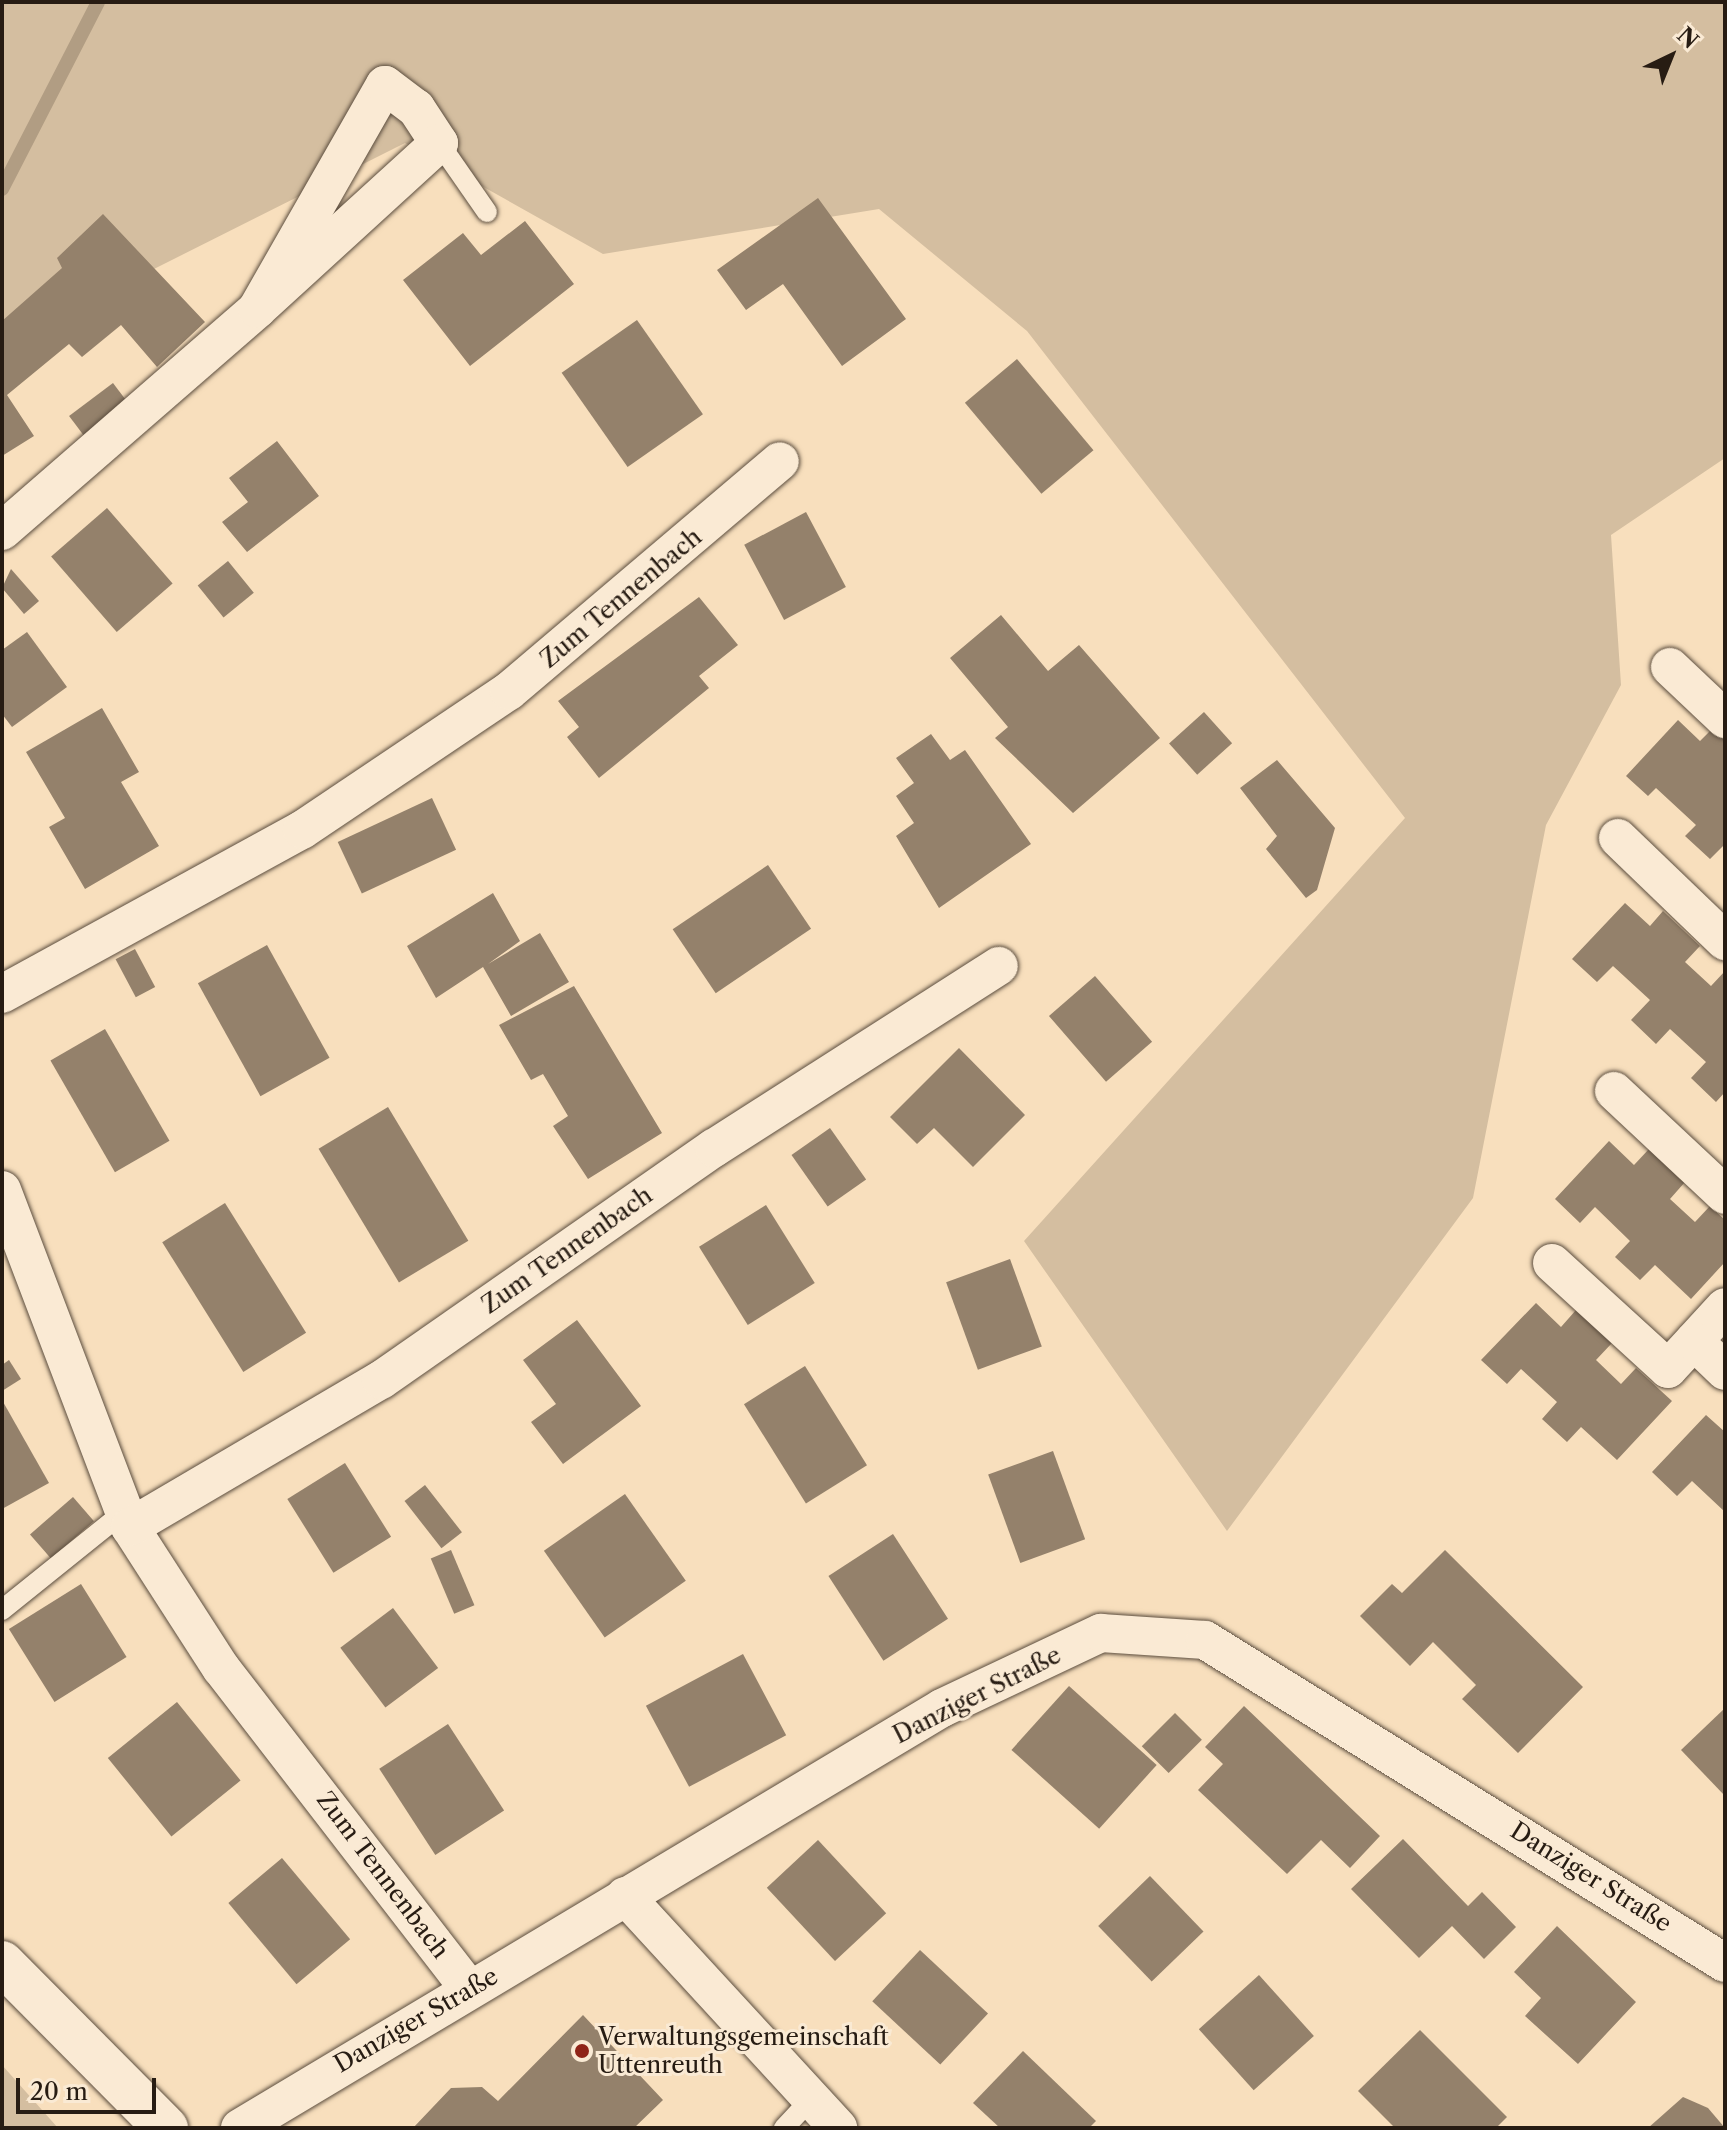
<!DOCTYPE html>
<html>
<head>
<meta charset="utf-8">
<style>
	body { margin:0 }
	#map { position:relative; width:1727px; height:2130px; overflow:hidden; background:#f8dfbd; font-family:"Libre Caslon Text",serif }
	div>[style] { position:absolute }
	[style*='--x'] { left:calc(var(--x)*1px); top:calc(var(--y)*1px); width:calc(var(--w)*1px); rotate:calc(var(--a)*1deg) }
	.green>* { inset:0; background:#d4bea0 }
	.stream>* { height:14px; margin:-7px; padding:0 7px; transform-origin:7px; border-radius:7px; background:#b19d83 }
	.building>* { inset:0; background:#94816b; transform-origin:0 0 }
	.roads { filter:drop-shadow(0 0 2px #5b4d3e) drop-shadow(0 0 2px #5b4d3e) }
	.lane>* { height:20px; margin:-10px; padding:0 10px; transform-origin:10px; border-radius:10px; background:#faead4 }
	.street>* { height:38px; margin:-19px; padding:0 19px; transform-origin:19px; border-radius:19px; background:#faead4 }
	.secondary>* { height:44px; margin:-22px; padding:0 22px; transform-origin:22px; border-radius:22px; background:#faead4 }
	.dots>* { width:22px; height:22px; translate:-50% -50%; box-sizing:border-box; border:4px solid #faead4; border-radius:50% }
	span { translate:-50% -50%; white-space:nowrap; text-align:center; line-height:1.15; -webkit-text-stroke:6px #faead4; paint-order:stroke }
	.street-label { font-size:24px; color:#271c13 }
	.poi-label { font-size:24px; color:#271c13 }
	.left { translate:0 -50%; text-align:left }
	.frame { position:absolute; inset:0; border:4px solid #271c13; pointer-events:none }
	.north { position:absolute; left:1631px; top:16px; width:80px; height:80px; -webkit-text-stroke:6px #faead4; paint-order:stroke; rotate:43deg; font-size:22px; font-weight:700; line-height:32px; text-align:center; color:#271c13 }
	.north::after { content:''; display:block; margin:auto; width:28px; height:36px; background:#271c13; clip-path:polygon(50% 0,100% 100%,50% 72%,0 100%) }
	.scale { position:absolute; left:16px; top:2078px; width:140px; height:36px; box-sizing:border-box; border:4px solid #271c13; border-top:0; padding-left:10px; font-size:24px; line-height:28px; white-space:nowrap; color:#271c13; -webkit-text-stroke:6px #faead4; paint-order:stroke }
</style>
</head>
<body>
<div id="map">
	<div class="green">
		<div style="clip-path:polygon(2px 2px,1725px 2px,1725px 458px,1611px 535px,1621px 685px,1546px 825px,1473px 1198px,1227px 1531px,1024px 1241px,1405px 818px,1027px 331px,879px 209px,603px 254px,405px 143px,138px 277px,2px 373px)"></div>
		<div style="clip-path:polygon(2px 2065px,58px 2128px,2px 2128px)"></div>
	</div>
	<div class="stream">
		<div style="--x:2;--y:189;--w:210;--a:-62.8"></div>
	</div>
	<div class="building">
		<div style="clip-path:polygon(818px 198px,906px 319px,842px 366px,783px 284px,746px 310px,717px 270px)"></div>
		<div style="clip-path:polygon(103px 214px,205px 322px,157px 367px,121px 325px,82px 357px,69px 344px,7px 395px,34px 436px,2px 456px,2px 321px,62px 268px,57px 258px)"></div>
		<div style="clip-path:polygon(525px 221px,574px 284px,470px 366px,403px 280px,463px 233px,481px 255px)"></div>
		<div style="left:637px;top:320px;width:115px;height:92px;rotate:55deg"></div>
		<div style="left:1017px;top:359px;width:119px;height:68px;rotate:50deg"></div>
		<div style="left:113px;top:383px;width:26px;height:55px;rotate:53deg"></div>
		<div style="clip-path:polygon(277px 441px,319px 496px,247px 552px,222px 522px,248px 502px,229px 478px)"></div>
		<div style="left:107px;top:508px;width:100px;height:74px;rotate:49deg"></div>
		<div style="left:806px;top:512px;width:85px;height:70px;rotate:62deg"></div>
		<div style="left:228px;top:561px;width:41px;height:39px;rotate:51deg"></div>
		<div style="clip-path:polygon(11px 569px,39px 601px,24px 614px,2px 588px)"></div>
		<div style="clip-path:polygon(699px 597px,738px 645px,699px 676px,709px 688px,599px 778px,567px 737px,579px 727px,558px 701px)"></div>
		<div style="clip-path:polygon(1001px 615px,1048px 671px,1079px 645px,1160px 738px,1073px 813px,995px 738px,1008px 727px,950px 658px)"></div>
		<div style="clip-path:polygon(27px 632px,67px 687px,12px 727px,2px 714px,2px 650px)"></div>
		<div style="clip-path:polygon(102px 708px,139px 772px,121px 782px,159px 846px,85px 889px,49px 827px,65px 818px,26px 752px)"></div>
		<div style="left:1204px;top:712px;width:42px;height:47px;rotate:48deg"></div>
		<div style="clip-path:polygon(1678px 720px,1700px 741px,1713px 728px,1725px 739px,1725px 844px,1710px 859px,1685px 836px,1696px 825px,1656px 788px,1648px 796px,1626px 776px)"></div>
		<div style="clip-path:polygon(931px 734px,950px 760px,965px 750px,1031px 844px,939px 908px,896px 836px,914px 823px,896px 796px,914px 783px,896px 758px)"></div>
		<div style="clip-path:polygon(1277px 760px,1335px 828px,1317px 890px,1306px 898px,1266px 849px,1277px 836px,1240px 788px)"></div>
		<div style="left:432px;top:798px;width:57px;height:104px;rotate:65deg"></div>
		<div style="left:768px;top:865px;width:77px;height:115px;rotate:56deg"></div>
		<div style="clip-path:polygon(493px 893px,520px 941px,488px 964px,540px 933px,569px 982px,511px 1016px,483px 967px,436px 998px,407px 946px)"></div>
		<div style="clip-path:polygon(1625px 903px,1650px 926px,1663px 911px,1700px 946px,1685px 962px,1711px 986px,1725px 971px,1725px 1092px,1716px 1102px,1691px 1078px,1706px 1062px,1670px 1029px,1656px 1044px,1631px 1020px,1650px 1000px,1613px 966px,1597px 982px,1572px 959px)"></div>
		<div style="left:267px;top:945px;width:129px;height:79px;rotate:61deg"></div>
		<div style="left:135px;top:949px;width:43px;height:22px;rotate:62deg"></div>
		<div style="left:1095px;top:976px;width:87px;height:61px;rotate:49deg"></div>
		<div style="clip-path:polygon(574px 986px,662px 1133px,588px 1179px,553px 1126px,568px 1116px,543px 1074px,531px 1080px,499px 1025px)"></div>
		<div style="left:105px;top:1029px;width:129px;height:63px;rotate:60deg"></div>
		<div style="clip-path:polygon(959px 1048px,1025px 1115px,973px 1167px,934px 1128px,917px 1144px,890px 1117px)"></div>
		<div style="left:388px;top:1107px;width:156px;height:81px;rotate:59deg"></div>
		<div style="left:830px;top:1128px;width:63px;height:47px;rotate:55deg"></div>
		<div style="clip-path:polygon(1609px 1141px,1634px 1165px,1649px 1149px,1685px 1182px,1670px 1199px,1695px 1222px,1710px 1206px,1725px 1220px,1725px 1262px,1691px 1299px,1655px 1265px,1640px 1280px,1615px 1257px,1630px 1241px,1595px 1207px,1580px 1223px,1555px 1199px)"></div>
		<div style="left:225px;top:1203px;width:153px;height:74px;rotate:58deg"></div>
		<div style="left:766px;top:1205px;width:92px;height:79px;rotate:58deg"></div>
		<div style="left:1010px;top:1259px;width:93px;height:68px;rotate:70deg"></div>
		<div style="clip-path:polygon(1536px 1303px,1561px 1327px,1576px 1310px,1612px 1343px,1596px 1360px,1621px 1384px,1636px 1368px,1672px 1401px,1617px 1460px,1581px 1427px,1567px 1442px,1542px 1419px,1557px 1402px,1521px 1369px,1507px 1384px,1481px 1360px)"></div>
		<div style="clip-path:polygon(577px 1320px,641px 1406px,563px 1464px,531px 1422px,556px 1404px,523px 1360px)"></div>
		<div style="clip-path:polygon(9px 1360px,21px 1379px,2px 1391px,2px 1365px)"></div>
		<div style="left:805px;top:1366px;width:117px;height:72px;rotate:58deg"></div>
		<div style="clip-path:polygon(2px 1400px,49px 1483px,2px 1509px)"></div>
		<div style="clip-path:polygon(1706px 1415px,1725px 1432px,1725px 1512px,1692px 1481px,1677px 1496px,1652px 1472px)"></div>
		<div style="left:1053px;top:1451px;width:94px;height:69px;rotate:70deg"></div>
		<div style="left:345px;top:1463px;width:87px;height:68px;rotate:58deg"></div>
		<div style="left:425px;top:1485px;width:60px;height:26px;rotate:52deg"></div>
		<div style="left:625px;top:1494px;width:106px;height:99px;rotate:55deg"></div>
		<div style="left:73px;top:1497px;width:32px;height:57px;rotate:49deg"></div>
		<div style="left:893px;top:1534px;width:101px;height:77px;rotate:57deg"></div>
		<div style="left:451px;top:1550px;width:60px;height:22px;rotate:67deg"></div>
		<div style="clip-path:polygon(1445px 1550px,1583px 1687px,1518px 1753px,1462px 1699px,1476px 1685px,1433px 1642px,1410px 1666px,1360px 1616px,1392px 1584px,1402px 1593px)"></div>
		<div style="left:81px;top:1584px;width:86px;height:85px;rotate:58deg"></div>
		<div style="left:393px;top:1608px;width:75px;height:66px;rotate:53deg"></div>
		<div style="left:743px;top:1654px;width:92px;height:110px;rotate:62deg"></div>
		<div style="left:1069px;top:1686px;width:118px;height:86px;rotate:42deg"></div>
		<div style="left:177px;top:1702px;width:101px;height:89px;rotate:51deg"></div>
		<div style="clip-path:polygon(1244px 1706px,1380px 1836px,1350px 1868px,1321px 1840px,1287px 1874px,1198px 1790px,1223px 1764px,1205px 1747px)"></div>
		<div style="clip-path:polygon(1725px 1708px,1725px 1796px,1681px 1750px)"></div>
		<div style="left:1175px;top:1713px;width:38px;height:47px;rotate:45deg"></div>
		<div style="left:448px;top:1724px;width:103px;height:82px;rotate:57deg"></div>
		<div style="clip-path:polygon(1403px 1839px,1468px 1906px,1482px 1892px,1516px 1927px,1484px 1959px,1452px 1926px,1419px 1958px,1351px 1889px)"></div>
		<div style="left:818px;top:1840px;width:100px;height:70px;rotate:47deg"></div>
		<div style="left:282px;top:1858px;width:106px;height:70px;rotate:50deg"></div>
		<div style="left:1150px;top:1876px;width:77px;height:72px;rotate:46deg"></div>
		<div style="clip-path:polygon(1557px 1926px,1636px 2002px,1578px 2064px,1525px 2016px,1541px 1998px,1514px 1972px)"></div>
		<div style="left:920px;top:1950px;width:93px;height:70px;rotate:43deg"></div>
		<div style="left:1259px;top:1975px;width:82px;height:81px;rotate:48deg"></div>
		<div style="clip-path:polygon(583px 2015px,663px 2100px,634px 2128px,413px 2128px,451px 2088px,482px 2087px,498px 2101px)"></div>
		<div style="clip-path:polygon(1420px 2030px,1507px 2117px,1496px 2128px,1395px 2128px,1358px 2091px)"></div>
		<div style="clip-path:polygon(1023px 2051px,1096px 2121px,1089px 2128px,1000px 2128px,973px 2103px)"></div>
		<div style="clip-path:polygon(1683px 2097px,1708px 2108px,1725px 2128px,1648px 2128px)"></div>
	</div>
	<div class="roads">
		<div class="lane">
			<div style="--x:439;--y:143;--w:84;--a:55.2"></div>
			<div style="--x:2;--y:1610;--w:156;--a:-38.8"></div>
			<div style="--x:784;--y:2128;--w:38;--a:-47"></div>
		</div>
		<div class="street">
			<div style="--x:2;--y:531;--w:338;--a:-41"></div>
			<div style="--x:257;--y:309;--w:258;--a:-60.3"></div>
			<div style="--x:385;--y:85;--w:39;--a:37"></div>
			<div style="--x:416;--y:108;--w:42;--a:56.7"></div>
			<div style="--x:439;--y:143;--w:246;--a:137.6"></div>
			<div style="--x:1670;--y:667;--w:76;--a:43.4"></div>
			<div style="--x:1618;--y:838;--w:149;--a:43.9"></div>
			<div style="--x:2;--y:994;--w:342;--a:-28.7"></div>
			<div style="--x:302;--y:830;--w:249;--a:-33.9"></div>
			<div style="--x:509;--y:691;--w:355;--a:-40.3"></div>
			<div style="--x:1614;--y:1091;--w:152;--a:43.1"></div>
			<div style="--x:2;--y:1190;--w:360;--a:69.2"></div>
			<div style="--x:130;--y:1527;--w:168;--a:57.2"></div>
			<div style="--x:221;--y:1668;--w:406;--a:52.3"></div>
			<div style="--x:1552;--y:1263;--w:157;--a:42.4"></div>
			<div style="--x:1668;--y:1369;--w:84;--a:-47.4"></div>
			<div style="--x:1694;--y:1341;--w:43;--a:44.1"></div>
			<div style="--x:130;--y:1527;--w:291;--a:-30.4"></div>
			<div style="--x:381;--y:1380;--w:406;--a:-34.9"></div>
			<div style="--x:714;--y:1148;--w:338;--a:-32.6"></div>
			<div style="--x:625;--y:1896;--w:315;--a:47.4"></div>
			<div style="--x:240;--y:2128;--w:818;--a:-30.89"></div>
			<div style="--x:942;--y:1708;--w:176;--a:-25.3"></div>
			<div style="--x:1101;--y:1633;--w:104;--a:3.9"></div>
			<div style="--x:1205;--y:1640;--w:612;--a:31.85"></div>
		</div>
		<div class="secondary">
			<div style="--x:2;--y:1963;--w:233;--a:45.2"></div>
		</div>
	</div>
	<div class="dots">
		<div style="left:582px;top:2051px;background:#8f2418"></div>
	</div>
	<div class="street-label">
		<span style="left:621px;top:598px;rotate:-40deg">Zum Tennenbach</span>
		<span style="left:567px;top:1250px;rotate:-35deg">Zum Tennenbach</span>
		<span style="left:977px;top:1695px;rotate:-27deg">Danziger Straße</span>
		<span style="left:383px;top:1875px;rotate:53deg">Zum Tennenbach</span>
		<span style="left:1591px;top:1877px;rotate:32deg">Danziger Straße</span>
		<span style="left:416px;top:2020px;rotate:-30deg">Danziger Straße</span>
	</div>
	<div class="poi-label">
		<span class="left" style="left:598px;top:2051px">Verwaltungsgemeinschaft<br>Uttenreuth</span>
	</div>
	<div class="frame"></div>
	<div class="north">N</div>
	<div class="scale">20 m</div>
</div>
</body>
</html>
